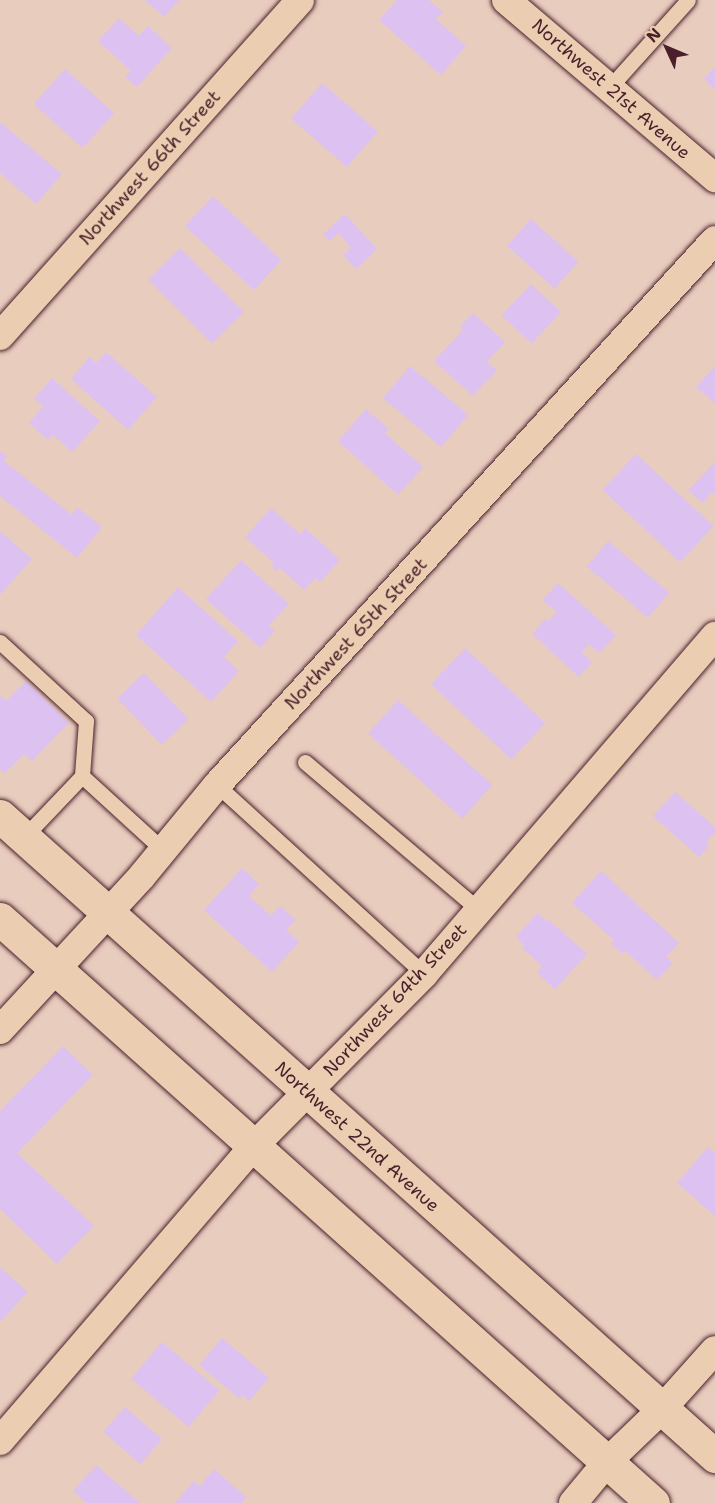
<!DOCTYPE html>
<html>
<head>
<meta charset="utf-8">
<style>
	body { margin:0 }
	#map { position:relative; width:715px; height:1503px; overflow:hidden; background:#e8ccbe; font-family:"Shantell Sans",sans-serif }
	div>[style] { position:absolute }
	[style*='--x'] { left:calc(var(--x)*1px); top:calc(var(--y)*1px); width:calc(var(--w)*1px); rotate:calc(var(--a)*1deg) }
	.building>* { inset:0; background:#ddc2f1; transform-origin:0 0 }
	.roads { filter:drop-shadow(0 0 2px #4a1f2b) drop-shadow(0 0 2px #4a1f2b) }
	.lane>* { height:15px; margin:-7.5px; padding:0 7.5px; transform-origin:7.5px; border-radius:7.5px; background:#ebceb1 }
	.street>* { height:28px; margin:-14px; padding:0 14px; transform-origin:14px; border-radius:14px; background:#ebceb1 }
	.secondary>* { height:33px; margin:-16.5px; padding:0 16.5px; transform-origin:16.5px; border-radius:16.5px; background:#ebceb1 }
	span { translate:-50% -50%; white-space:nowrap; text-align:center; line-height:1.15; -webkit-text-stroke:5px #ebceb1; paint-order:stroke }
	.street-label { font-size:18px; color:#4a1f2b }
	.north { position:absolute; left:637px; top:18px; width:60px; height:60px; -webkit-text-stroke:4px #ebceb1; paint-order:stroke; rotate:314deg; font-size:16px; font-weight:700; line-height:24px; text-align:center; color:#4a1f2b }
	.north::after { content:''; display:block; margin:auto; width:21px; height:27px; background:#4a1f2b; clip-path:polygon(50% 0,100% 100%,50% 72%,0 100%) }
</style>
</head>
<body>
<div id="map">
	<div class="building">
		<div style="clip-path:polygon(145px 0,179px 0,164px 17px)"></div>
		<div style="clip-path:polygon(397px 0,429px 0,443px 12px,436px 19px,466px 46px,441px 75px,379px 20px)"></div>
		<div style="clip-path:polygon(119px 18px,139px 36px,148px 26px,172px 48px,137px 87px,125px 77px,131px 71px,98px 41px)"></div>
		<div style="clip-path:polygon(715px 67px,715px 89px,704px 79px)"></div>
		<div style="left:65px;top:69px;width:66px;height:47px;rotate:42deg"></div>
		<div style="left:322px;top:83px;width:74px;height:47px;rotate:41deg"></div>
		<div style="clip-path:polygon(0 122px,62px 174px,36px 204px,0 173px)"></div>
		<div style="left:213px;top:196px;width:94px;height:41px;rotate:43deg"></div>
		<div style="clip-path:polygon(345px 214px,377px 249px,356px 269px,343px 255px,351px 248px,339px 233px,329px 241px,323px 234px)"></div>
		<div style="left:531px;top:219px;width:64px;height:36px;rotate:42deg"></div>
		<div style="left:180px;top:248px;width:90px;height:45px;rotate:45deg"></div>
		<div style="left:531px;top:284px;width:41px;height:43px;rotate:43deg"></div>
		<div style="clip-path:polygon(473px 313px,505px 342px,487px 362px,497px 370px,473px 396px,434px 361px,463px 330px,460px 327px)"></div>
		<div style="clip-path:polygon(106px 352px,157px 397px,128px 430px,71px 379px,89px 357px,96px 363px)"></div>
		<div style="left:410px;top:366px;width:76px;height:42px;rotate:40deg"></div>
		<div style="clip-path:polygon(715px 366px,715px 403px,696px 387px)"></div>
		<div style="clip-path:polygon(52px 378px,100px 421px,72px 452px,53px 435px,48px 440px,29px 423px,43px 406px,34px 399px)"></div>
		<div style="clip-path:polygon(366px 409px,389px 429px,385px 433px,423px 467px,398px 495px,338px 441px)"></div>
		<div style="clip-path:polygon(0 451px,7px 456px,4px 461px,72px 515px,77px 507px,102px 527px,77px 558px,0 496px)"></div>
		<div style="left:636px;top:454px;width:106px;height:49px;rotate:43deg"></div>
		<div style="clip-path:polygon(715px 462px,715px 495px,712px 492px,703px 503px,688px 490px)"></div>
		<div style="clip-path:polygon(271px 508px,300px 534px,305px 528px,340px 560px,320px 582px,315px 578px,304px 590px,280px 568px,276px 571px,272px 567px,274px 563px,245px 537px)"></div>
		<div style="clip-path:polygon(0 531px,32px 559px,0 595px)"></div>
		<div style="left:608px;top:541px;width:80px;height:33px;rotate:40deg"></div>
		<div style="clip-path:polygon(241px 560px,289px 604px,269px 625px,275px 631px,260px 648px,206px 599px)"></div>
		<div style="clip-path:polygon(558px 583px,616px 635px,599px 653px,589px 644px,582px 652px,592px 662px,579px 677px,532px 634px,545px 619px,548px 621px,557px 612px,542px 600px)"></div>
		<div style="clip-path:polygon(178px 587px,238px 641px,224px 657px,239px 671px,211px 702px,136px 635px)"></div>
		<div style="left:465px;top:648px;width:110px;height:50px;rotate:43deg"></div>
		<div style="left:144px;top:673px;width:64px;height:37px;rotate:46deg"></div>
		<div style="clip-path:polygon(26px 681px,69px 723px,32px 761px,24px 754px,5px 773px,0 769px,0 695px,6px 701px)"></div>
		<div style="left:398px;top:700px;width:127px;height:45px;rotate:42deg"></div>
		<div style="clip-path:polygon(675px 792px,715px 827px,715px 832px,706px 843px,709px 846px,699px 857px,653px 816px)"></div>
		<div style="clip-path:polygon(242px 868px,259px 884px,249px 896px,271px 916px,280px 906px,296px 920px,286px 930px,299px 942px,272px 972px,204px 910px)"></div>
		<div style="clip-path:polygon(601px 871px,679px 943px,666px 957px,673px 963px,657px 980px,625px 951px,622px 954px,611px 943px,614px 940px,572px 903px)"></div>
		<div style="clip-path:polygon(537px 913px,546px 921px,548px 919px,587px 954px,555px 989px,537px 973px,542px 966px,522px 948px,524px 945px,516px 937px)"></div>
		<div style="clip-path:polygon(63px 1046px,93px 1075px,17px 1153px,94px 1226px,57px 1264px,0 1209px,0 1111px)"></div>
		<div style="clip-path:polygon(708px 1147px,715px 1153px,715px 1216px,677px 1183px)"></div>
		<div style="clip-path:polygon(0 1267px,28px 1292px,2px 1320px,0 1319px)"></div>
		<div style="clip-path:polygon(222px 1338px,269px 1378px,249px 1401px,243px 1395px,240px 1399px,199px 1365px)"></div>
		<div style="left:162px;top:1342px;width:75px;height:48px;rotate:40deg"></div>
		<div style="left:125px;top:1407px;width:49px;height:33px;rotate:41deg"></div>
		<div style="clip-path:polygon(96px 1465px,140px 1503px,86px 1503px,73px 1491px)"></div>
		<div style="clip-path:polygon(214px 1469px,246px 1497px,241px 1503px,175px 1503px,194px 1481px,200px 1486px)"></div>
	</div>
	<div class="roads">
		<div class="lane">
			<div style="--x:609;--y:88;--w:118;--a:-48.1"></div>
			<div style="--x:0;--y:642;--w:117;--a:42.6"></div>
			<div style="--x:86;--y:721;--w:55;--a:94.2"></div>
			<div style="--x:305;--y:762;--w:228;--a:40.4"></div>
			<div style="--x:217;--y:785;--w:280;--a:42.4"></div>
			<div style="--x:24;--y:837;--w:84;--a:-46.4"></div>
			<div style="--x:82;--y:776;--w:111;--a:42.4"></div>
		</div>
		<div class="street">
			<div style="--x:506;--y:0;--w:275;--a:40.4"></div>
			<div style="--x:0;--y:336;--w:450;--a:-48.2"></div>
			<div style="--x:0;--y:1030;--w:209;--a:-47.3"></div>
			<div style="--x:142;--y:876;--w:118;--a:-50.5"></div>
			<div style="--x:217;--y:785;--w:738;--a:-47.58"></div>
			<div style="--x:0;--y:1441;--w:388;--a:-49.3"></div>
			<div style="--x:253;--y:1147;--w:243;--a:-45.3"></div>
			<div style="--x:424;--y:974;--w:446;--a:-49.3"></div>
			<div style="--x:573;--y:1503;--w:53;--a:-50.3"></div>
			<div style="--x:607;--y:1462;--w:76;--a:-43.9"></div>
			<div style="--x:662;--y:1409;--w:79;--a:-48.1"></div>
		</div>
		<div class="secondary">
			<div style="--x:0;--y:816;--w:960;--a:41.83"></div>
			<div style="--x:0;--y:919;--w:876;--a:41.81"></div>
		</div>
	</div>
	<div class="street-label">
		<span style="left:611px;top:89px;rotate:41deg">Northwest 21st Avenue</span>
		<span style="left:150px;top:168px;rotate:-48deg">Northwest 66th Street</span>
		<span style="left:356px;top:634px;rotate:-47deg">Northwest 65th Street</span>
		<span style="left:395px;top:1000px;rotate:-47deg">Northwest 64th Street</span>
		<span style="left:357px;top:1137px;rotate:42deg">Northwest 22nd Avenue</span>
	</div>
	<div class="north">N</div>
</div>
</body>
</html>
